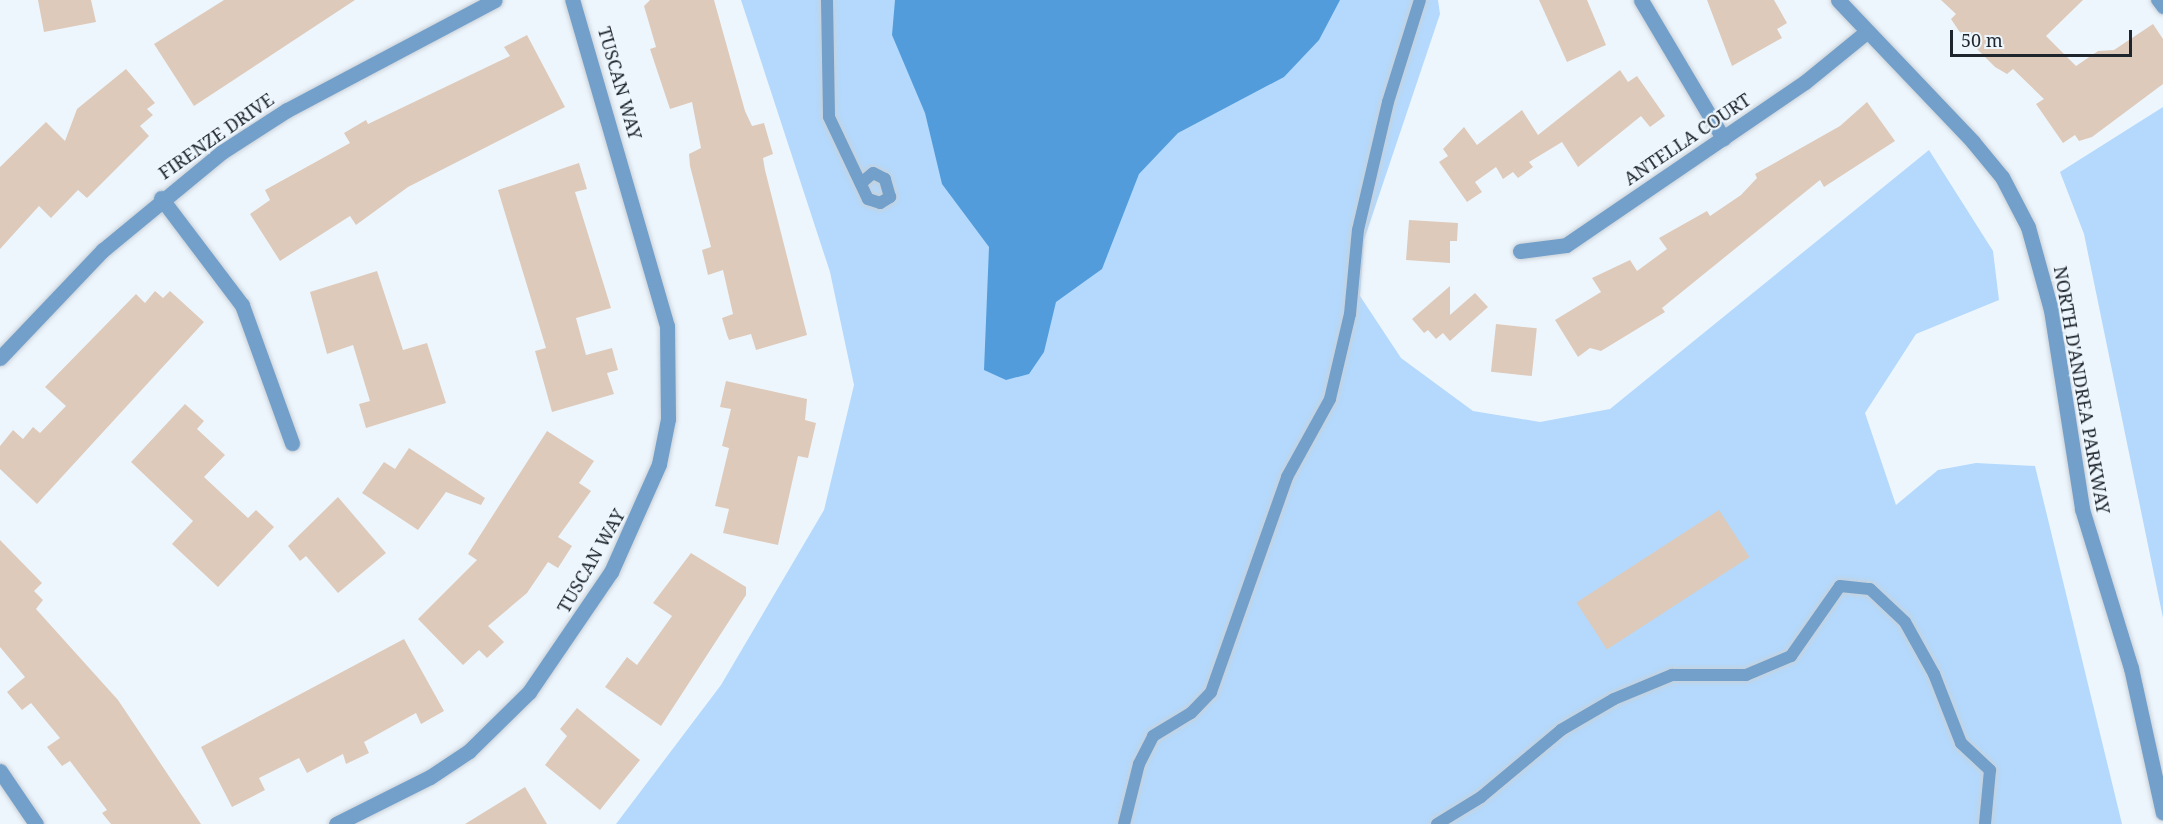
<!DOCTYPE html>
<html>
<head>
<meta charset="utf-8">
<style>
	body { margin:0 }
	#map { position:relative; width:2163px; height:824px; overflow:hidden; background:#eef6fd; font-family:"Noto Serif",serif }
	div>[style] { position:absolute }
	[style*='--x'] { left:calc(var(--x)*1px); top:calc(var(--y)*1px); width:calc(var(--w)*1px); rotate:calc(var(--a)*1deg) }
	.green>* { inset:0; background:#b4d9fc }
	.water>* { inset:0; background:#539cdb }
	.building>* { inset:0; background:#decaba; transform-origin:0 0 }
	.roads { filter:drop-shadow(0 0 2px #c9d0d7) drop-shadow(0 0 2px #c9d0d7) }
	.service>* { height:12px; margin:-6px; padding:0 6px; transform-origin:6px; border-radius:6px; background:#72a0cb }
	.minor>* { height:15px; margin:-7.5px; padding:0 7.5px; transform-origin:7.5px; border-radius:7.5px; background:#72a0cb }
	.tertiary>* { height:15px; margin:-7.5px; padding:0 7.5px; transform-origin:7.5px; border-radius:7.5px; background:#72a0cb }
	span { translate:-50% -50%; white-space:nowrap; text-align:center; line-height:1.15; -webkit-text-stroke:4.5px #eef6fd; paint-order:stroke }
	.street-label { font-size:18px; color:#1e252c }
	.scale { position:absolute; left:1950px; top:30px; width:182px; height:27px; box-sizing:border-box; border:3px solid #1e252c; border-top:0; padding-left:8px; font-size:18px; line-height:21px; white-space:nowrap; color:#1e252c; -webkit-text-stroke:4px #eef6fd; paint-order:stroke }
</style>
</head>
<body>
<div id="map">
	<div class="green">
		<div style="clip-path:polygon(741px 0,1438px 0,1440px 14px,1364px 240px,1360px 296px,1401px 358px,1473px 411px,1540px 422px,1610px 409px,1929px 150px,1993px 251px,1999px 300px,1916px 334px,1865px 413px,1896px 505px,1938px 470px,1976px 463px,2035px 466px,2122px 824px,616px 824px,721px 685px,824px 510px,854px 385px,830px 272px)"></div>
		<div style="clip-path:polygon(2163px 107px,2163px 618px,2084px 234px,2060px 172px)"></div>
	</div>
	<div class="water">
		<div style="clip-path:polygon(895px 0,1340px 0,1319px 40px,1284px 77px,1178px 133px,1139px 174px,1102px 269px,1056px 302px,1044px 352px,1029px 374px,1006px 380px,984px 370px,989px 247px,942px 184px,925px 113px,892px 35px)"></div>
	</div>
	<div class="building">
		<div style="clip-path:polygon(38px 0,91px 0,96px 22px,44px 32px)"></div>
		<div style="clip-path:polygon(224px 0,355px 0,194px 106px,154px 44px)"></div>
		<div style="clip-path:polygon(650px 0,714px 0,745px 111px,752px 126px,764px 123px,773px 154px,763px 158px,765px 170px,807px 335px,756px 350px,751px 334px,729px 340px,727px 335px,722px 318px,733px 314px,723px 270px,708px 275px,702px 250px,711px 247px,690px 166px,689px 154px,701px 148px,692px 102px,670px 109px,650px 49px,656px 47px,644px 6px)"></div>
		<div style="clip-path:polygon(1539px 0,1587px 0,1606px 45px,1567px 62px)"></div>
		<div style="clip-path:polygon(1707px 0,1774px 0,1787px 23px,1777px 29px,1782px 38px,1732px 66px)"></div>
		<div style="clip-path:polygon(1941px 0,2083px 0,2046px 36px,2076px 66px,2098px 51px,2114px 50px,2153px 24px,2163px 39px,2163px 84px,2092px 137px,2079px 141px,2075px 135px,2063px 143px,2036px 104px,2044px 99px,2013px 69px,2007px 74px,1995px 67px,1959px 31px,1951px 19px,1956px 14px)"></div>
		<div style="clip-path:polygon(527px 35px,565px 107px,408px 187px,356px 225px,350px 216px,280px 261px,250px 214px,270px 200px,265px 190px,350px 143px,344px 133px,366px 120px,368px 124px,510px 56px,504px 47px)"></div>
		<div style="clip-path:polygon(126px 69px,155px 103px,147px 109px,153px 115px,140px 126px,149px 136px,87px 198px,78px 190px,51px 218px,39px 206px,0 249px,0 167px,46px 122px,65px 141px,77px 109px)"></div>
		<div style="clip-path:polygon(1620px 70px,1628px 82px,1637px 76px,1665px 116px,1650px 127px,1641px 116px,1578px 167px,1562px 142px,1529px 162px,1533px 167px,1518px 178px,1513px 172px,1503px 179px,1496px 167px,1475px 182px,1482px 192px,1467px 202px,1439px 162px,1448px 156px,1443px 149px,1464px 127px,1477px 145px,1522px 110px,1538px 135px)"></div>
		<div style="clip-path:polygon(1867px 102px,1895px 141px,1824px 187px,1820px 180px,1662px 308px,1665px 312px,1601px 351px,1590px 348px,1578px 357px,1555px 320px,1601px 292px,1592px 278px,1630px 260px,1637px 271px,1667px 249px,1659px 238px,1707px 211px,1710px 216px,1741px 195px,1757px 178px,1755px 174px,1840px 126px)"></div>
		<div style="clip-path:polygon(579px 163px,587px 189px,575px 192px,611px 308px,576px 318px,586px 355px,612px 348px,618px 370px,607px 373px,614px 394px,552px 412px,535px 351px,546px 348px,498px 190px)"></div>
		<div style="clip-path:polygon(1409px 220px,1458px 223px,1457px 241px,1450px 241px,1450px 263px,1406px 260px)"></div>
		<div style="clip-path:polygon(377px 271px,403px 350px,427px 343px,446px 403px,366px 428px,359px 404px,370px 401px,353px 345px,327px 354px,310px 292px)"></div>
		<div style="clip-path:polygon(1450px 286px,1450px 315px,1475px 293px,1488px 307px,1450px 341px,1443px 333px,1436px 339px,1428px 330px,1424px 333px,1412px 319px)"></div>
		<div style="clip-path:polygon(155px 291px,163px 298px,170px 291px,204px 322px,37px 504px,0 469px,0 446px,13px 430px,23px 439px,33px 427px,40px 433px,66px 406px,45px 387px,136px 294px,145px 303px)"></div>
		<div style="left:1496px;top:324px;width:41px;height:48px;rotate:6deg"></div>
		<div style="clip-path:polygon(726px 381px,807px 399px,805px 420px,816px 423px,808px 458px,798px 456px,778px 545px,723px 533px,729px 509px,715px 506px,729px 448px,722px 446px,731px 409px,720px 407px)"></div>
		<div style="clip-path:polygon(185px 404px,204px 421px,197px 429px,225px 455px,204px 477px,248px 518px,256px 510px,274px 527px,218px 587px,172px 544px,193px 521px,131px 462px)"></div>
		<div style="clip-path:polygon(547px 431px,594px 461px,579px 483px,591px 491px,558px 537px,572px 546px,558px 568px,548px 562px,527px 593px,488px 626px,504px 642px,487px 658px,479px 650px,463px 665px,418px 619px,477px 560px,468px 554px)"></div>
		<div style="clip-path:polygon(409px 448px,485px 498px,481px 505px,446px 492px,418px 530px,362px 493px,384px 462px,395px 469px)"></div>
		<div style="clip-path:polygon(338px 497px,386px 553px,338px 593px,306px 556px,300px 561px,288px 546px)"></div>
		<div style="left:1719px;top:510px;width:56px;height:170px;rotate:57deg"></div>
		<div style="clip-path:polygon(0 540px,42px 583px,34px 591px,43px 600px,36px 609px,118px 700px,201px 824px,111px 824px,102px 813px,107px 810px,70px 761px,62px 766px,47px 747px,60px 738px,31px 703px,22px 710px,7px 692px,25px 677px,0 647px)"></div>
		<div style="clip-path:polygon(691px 553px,746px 587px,746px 595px,661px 726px,605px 687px,627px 657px,637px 665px,672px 616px,653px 603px)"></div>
		<div style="clip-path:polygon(404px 639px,444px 711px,421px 724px,416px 713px,364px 742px,369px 753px,346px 764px,343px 754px,307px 773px,299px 758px,259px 778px,265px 790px,232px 807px,201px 747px)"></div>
		<div style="clip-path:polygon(577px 708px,640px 760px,600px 810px,545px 765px,567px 736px,560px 729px)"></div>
		<div style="clip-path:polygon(525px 787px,547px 824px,465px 824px)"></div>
	</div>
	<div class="roads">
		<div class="service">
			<div style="--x:827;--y:0;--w:117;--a:89"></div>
			<div style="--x:829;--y:117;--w:91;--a:64.6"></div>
			<div style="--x:868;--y:199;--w:13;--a:18"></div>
			<div style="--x:880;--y:203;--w:12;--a:-31"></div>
			<div style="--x:890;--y:197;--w:19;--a:-106"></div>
			<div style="--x:885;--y:179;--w:13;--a:-153"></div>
			<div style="--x:873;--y:173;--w:16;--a:140"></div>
			<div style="--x:2157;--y:0;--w:10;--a:53"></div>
			<div style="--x:1124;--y:824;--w:62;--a:-76"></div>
			<div style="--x:1139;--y:764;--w:31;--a:-63"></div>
			<div style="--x:1153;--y:736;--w:44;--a:-31.2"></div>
			<div style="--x:1191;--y:713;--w:29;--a:-46"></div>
			<div style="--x:1211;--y:692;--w:228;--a:-70.5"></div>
			<div style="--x:1287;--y:477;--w:89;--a:-61.1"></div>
			<div style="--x:1330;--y:399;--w:87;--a:-76.8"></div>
			<div style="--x:1350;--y:314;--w:84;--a:-84.6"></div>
			<div style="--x:1358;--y:230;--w:131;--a:-76.8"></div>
			<div style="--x:1388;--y:102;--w:107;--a:-72.6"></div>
			<div style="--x:1437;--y:824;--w:52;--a:-31.5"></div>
			<div style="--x:1481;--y:797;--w:104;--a:-39.9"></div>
			<div style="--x:1561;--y:730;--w:61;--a:-30.3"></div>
			<div style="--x:1614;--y:699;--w:63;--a:-22.5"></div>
			<div style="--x:1672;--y:675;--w:74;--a:0"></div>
			<div style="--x:1746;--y:675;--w:49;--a:-22.9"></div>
			<div style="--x:1791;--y:656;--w:85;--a:-55"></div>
			<div style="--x:1840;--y:586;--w:30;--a:6"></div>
			<div style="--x:1870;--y:589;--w:48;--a:43.3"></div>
			<div style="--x:1905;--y:622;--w:60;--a:60.9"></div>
			<div style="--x:1934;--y:674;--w:74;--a:68.6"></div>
			<div style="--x:1961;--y:743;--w:40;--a:43"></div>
			<div style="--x:1990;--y:770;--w:54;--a:95.3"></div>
		</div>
		<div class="minor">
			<div style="--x:1641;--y:0;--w:161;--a:59.3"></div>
			<div style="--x:161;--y:198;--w:134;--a:52.9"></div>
			<div style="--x:242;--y:305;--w:147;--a:70.1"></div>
			<div style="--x:1520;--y:251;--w:46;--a:-7.4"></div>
			<div style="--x:1566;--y:245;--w:289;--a:-34.3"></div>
			<div style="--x:1805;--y:82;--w:77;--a:-39.2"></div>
			<div style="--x:0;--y:358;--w:149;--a:-46.4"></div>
			<div style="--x:103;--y:250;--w:154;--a:-39.5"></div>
			<div style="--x:222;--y:152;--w:77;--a:-32.9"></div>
			<div style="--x:287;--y:110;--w:235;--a:-27.9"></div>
			<div style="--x:0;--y:771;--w:64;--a:55.8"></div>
			<div style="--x:336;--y:824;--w:105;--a:-26.6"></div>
			<div style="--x:430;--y:777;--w:47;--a:-33.7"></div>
			<div style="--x:469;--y:751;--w:84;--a:-44.5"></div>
			<div style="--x:529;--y:692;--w:145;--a:-55.7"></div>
			<div style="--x:611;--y:572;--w:118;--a:-66"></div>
			<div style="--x:659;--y:464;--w:46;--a:-78.7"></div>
			<div style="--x:668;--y:419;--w:93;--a:-90.6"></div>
			<div style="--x:667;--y:326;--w:340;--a:-106.2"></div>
		</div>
		<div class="tertiary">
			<div style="--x:1838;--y:0;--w:196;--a:46.4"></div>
			<div style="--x:1973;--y:142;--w:45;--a:50.4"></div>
			<div style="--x:2002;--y:177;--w:56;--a:62.5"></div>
			<div style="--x:2028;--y:227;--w:86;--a:74.5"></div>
			<div style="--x:2051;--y:310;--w:201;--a:81.1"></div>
			<div style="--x:2082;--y:509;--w:166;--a:72.9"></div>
			<div style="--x:2131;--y:668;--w:148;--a:77.6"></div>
		</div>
	</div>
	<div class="street-label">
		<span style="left:620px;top:83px;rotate:74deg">TUSCAN WAY</span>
		<span style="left:216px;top:136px;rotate:-35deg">FIRENZE DRIVE</span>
		<span style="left:1687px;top:139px;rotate:-34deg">ANTELLA COURT</span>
		<span style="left:2082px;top:390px;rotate:80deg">NORTH D'ANDREA PARKWAY</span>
		<span style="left:591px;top:561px;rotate:-60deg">TUSCAN WAY</span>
	</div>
	<div class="scale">50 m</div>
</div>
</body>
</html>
